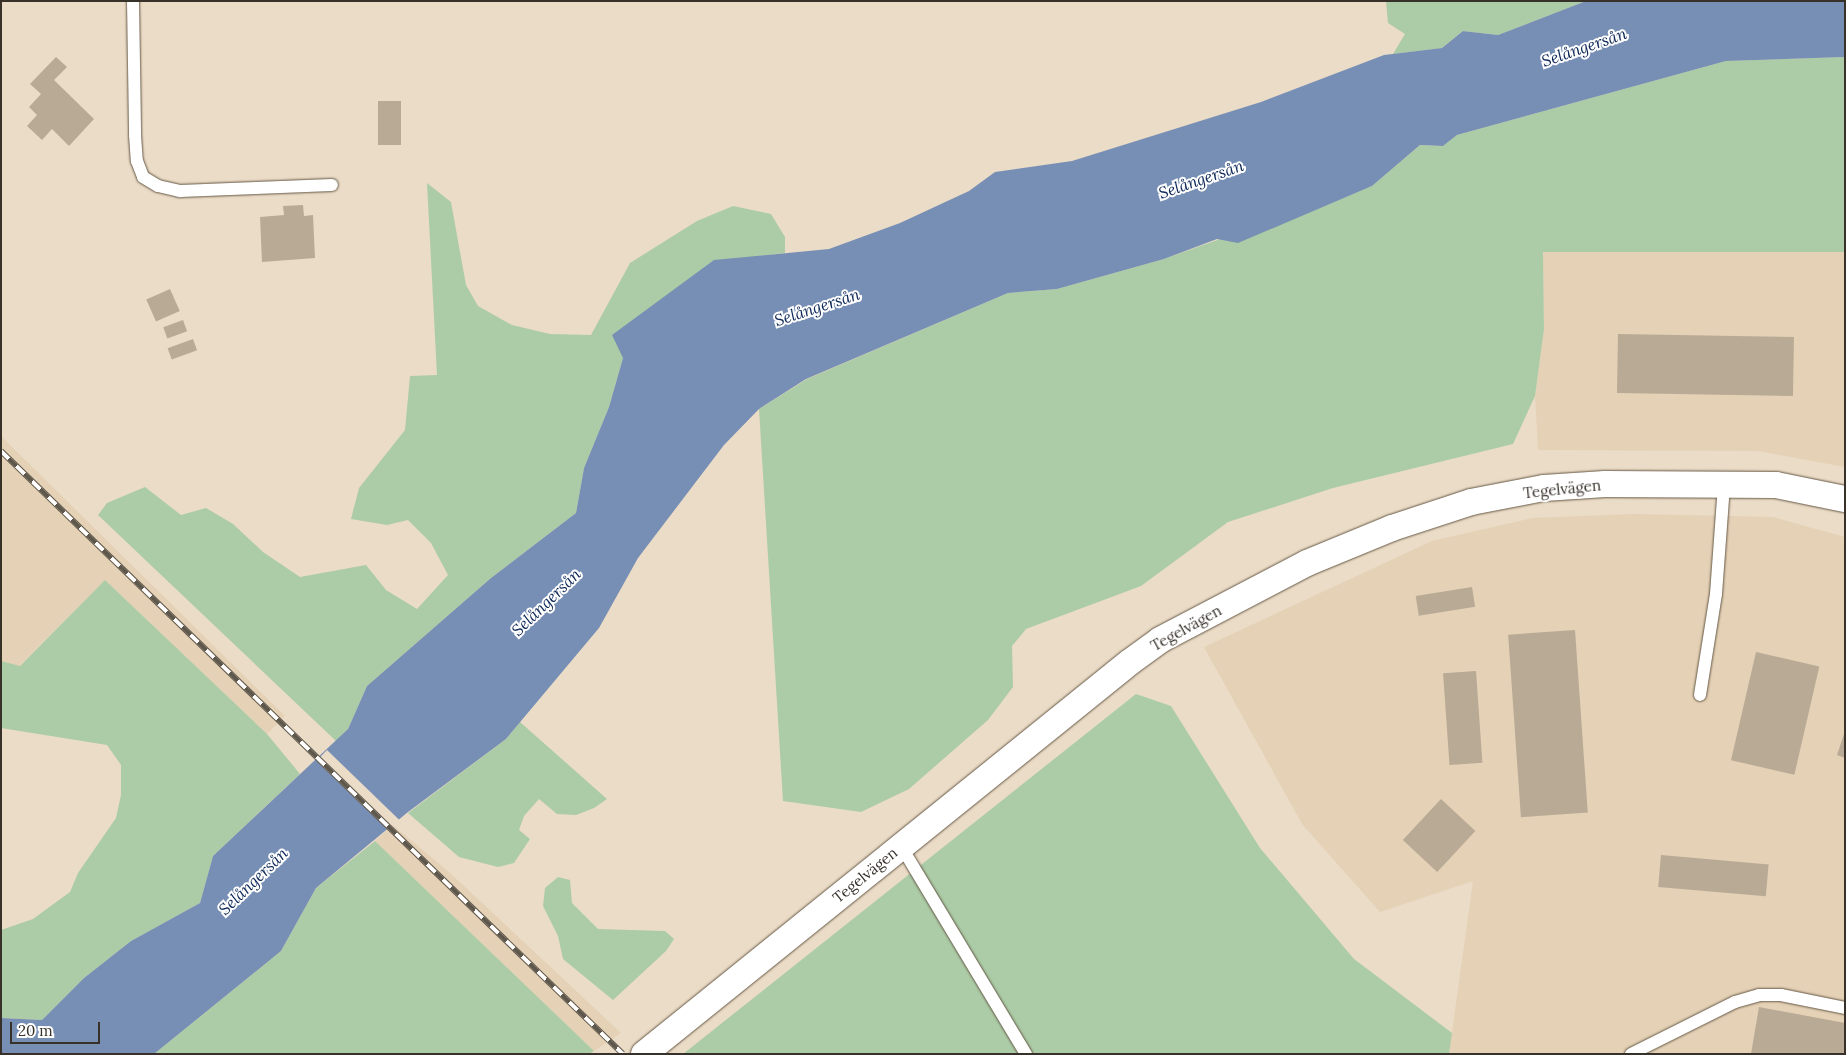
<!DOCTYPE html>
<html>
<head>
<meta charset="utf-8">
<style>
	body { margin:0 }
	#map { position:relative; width:1846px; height:1055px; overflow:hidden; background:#ebdcc7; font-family:Lora,serif }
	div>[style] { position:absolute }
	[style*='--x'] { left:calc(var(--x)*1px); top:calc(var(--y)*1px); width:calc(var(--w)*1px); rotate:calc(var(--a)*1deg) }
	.built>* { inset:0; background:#e4d1b6 }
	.green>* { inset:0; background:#abcca6 }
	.water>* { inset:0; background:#788fb5 }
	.pier>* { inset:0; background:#ebdcc7; transform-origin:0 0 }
	.building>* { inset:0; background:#b9aa96; transform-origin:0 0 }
	.roads { filter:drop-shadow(0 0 1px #655846) drop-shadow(0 0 1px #655846) }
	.lane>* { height:12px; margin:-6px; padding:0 6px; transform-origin:6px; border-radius:6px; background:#fff }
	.street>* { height:26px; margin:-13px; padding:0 13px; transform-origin:13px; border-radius:13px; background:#fff }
	.rail>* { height:5.5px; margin-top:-2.75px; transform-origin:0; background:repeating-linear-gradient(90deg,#fff 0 11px,#5e574c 0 22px); box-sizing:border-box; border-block:1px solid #5e574c }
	span { translate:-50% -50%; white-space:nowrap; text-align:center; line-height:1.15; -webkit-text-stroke:4px #fff; paint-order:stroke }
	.street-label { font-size:15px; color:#37312a }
	.water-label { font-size:16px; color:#0c2757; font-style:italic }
	.frame { position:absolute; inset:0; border:2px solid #37312a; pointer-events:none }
	.scale { position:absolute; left:10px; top:1022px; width:90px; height:22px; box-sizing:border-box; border:2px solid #37312a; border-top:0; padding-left:6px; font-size:15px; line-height:18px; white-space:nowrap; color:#37312a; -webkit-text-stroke:4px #fff; paint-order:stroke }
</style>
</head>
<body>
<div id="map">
	<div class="built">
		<div style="clip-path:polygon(1543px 252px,1845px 252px,1845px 467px,1758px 451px,1538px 450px,1535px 396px,1544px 329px)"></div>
		<div style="clip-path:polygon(1px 436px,285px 716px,267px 734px,105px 580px,19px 666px,1px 661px)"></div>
		<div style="clip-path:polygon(1634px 514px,1773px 517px,1845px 537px,1845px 1054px,1449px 1054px,1473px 881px,1380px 912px,1302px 824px,1204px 647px,1432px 541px,1532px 518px)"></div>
		<div style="clip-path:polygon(393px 825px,449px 872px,621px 1033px,594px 1051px,375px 841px)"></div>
	</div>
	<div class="green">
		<div style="clip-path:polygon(1386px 1px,1586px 1px,1498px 35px,1463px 31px,1442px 48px,1393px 54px,1405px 34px,1388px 23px)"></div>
		<div style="clip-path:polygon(1845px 57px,1845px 252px,1543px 252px,1544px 329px,1535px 396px,1513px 444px,1333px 488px,1228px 522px,1141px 586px,1026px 629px,1012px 646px,1013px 687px,988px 720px,909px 789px,861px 812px,783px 801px,759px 409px,807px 379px,1008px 293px,1057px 289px,1164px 259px,1220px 239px,1238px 242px,1372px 186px,1420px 145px,1443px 146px,1457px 135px,1726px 61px)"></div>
		<div style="clip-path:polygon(427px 183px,451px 202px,466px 285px,478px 306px,512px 325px,550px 334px,591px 335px,630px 263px,697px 221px,733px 206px,771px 214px,785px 237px,785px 253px,759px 256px,623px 358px,609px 407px,584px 468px,576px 513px,491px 578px,367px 686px,348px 729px,336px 741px,98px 515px,107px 503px,145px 487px,181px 515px,206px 508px,233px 524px,263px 552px,300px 577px,366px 565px,386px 590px,417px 609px,448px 575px,431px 543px,408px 520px,387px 525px,351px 519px,359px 488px,405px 430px,410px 376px,437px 375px)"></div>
		<div style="clip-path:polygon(105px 580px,267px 734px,300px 774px,213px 856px,200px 903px,131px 941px,84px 978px,42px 1020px,1px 1018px,1px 930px,33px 919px,70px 892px,78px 873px,116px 818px,121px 795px,121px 765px,107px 745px,1px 728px,1px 661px,20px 666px)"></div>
		<div style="clip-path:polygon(1136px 694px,1171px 706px,1260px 848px,1354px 959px,1452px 1033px,1449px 1054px,683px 1054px)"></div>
		<div style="clip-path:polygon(520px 722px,607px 799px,594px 808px,576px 815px,557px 814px,539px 799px,524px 816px,519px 830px,530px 839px,514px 863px,498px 867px,459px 857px,408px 813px,506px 739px)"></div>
		<div style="clip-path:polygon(375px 841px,594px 1051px,589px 1054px,154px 1054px,281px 951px,316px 888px)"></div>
		<div style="clip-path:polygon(558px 877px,570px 880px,572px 903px,598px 929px,665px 931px,674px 939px,666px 951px,613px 1000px,563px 959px,558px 936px,543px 906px,545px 888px)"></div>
	</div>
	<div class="water">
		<div style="clip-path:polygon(1586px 1px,1845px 1px,1845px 57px,1726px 61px,1457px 135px,1443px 146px,1420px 145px,1372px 186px,1238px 243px,1217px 239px,1164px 259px,1057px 289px,1008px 293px,806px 379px,759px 409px,724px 445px,638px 558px,599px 628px,506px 739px,408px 812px,316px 888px,281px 951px,154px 1054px,1px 1054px,1px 1018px,42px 1020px,84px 978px,131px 941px,200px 903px,213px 856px,348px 729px,367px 686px,491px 578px,576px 513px,584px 468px,609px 407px,623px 358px,612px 335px,714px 260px,829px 249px,900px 223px,969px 191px,995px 172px,1072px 161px,1261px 102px,1384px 55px,1442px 48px,1463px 31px,1498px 35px)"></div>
	</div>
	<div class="pier">
		<div style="left:327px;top:750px;width:101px;height:15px;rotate:44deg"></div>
	</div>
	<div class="building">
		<div style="clip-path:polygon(56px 57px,67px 67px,54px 80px,94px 119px,69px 146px,52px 129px,42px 140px,27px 126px,37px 115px,29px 107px,41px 94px,30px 84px)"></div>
		<div style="left:378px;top:101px;width:23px;height:44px"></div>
		<div style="clip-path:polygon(303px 205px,304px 216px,313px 215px,315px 258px,262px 262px,260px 217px,284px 215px,283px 206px)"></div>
		<div style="left:170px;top:289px;width:24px;height:26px;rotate:66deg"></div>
		<div style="left:183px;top:320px;width:12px;height:21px;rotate:70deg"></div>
		<div style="left:1618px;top:334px;width:176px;height:59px;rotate:1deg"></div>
		<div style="left:193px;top:339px;width:12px;height:27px;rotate:70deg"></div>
		<div style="left:1472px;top:587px;width:20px;height:57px;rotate:81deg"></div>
		<div style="left:1575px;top:630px;width:183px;height:67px;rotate:86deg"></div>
		<div style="left:1756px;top:652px;width:65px;height:111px;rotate:13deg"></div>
		<div style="left:1476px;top:671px;width:92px;height:33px;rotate:86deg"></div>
		<div style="clip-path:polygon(1844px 734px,1845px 734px,1845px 758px,1837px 755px)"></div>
		<div style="left:1441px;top:799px;width:47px;height:56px;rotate:43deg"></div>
		<div style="left:1661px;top:855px;width:108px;height:32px;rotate:5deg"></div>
		<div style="clip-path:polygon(1759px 1007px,1845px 1023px,1845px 1054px,1751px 1054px)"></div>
	</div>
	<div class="roads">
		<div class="lane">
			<div style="--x:133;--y:1;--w:134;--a:89.1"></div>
			<div style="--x:135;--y:135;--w:26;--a:86"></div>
			<div style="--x:137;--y:161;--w:17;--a:69"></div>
			<div style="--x:143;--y:177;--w:17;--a:31"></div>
			<div style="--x:158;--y:186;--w:23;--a:13"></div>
			<div style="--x:180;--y:191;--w:152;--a:-2.3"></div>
			<div style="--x:1700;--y:695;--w:102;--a:-81"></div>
			<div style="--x:1716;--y:594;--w:110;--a:-85.8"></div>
			<div style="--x:901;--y:846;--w:243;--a:59"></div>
			<div style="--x:1631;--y:1054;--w:116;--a:-26.6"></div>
			<div style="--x:1735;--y:1002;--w:25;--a:-16"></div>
			<div style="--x:1759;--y:995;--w:22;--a:0"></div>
			<div style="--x:1781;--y:995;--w:65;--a:11.5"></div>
		</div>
		<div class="street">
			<div style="--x:644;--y:1054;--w:624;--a:-38.89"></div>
			<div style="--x:1130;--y:662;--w:37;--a:-36"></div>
			<div style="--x:1160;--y:640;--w:166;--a:-27.6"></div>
			<div style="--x:1307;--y:563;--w:92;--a:-22.4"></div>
			<div style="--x:1392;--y:528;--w:83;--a:-18.2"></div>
			<div style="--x:1471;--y:502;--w:74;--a:-10.9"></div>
			<div style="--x:1544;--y:488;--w:61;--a:-3.8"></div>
			<div style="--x:1605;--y:484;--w:171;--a:0.3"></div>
			<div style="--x:1776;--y:485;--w:70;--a:11.5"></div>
		</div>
	</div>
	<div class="rail">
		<div style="--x:1;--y:451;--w:866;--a:44.11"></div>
	</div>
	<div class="street-label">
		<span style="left:1562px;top:489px;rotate:-6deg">Tegelvägen</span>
		<span style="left:1186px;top:628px;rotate:-29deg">Tegelvägen</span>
		<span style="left:865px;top:875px;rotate:-39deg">Tegelvägen</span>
	</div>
	<div class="water-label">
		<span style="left:1584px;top:47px;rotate:-19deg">Selångersån</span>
		<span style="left:1201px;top:179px;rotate:-19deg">Selångersån</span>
		<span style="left:817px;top:307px;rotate:-18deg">Selångersån</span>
		<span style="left:546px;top:602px;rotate:-44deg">Selångersån</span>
		<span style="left:253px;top:881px;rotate:-44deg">Selångersån</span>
	</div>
	<div class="frame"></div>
	<div class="scale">20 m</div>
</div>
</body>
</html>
